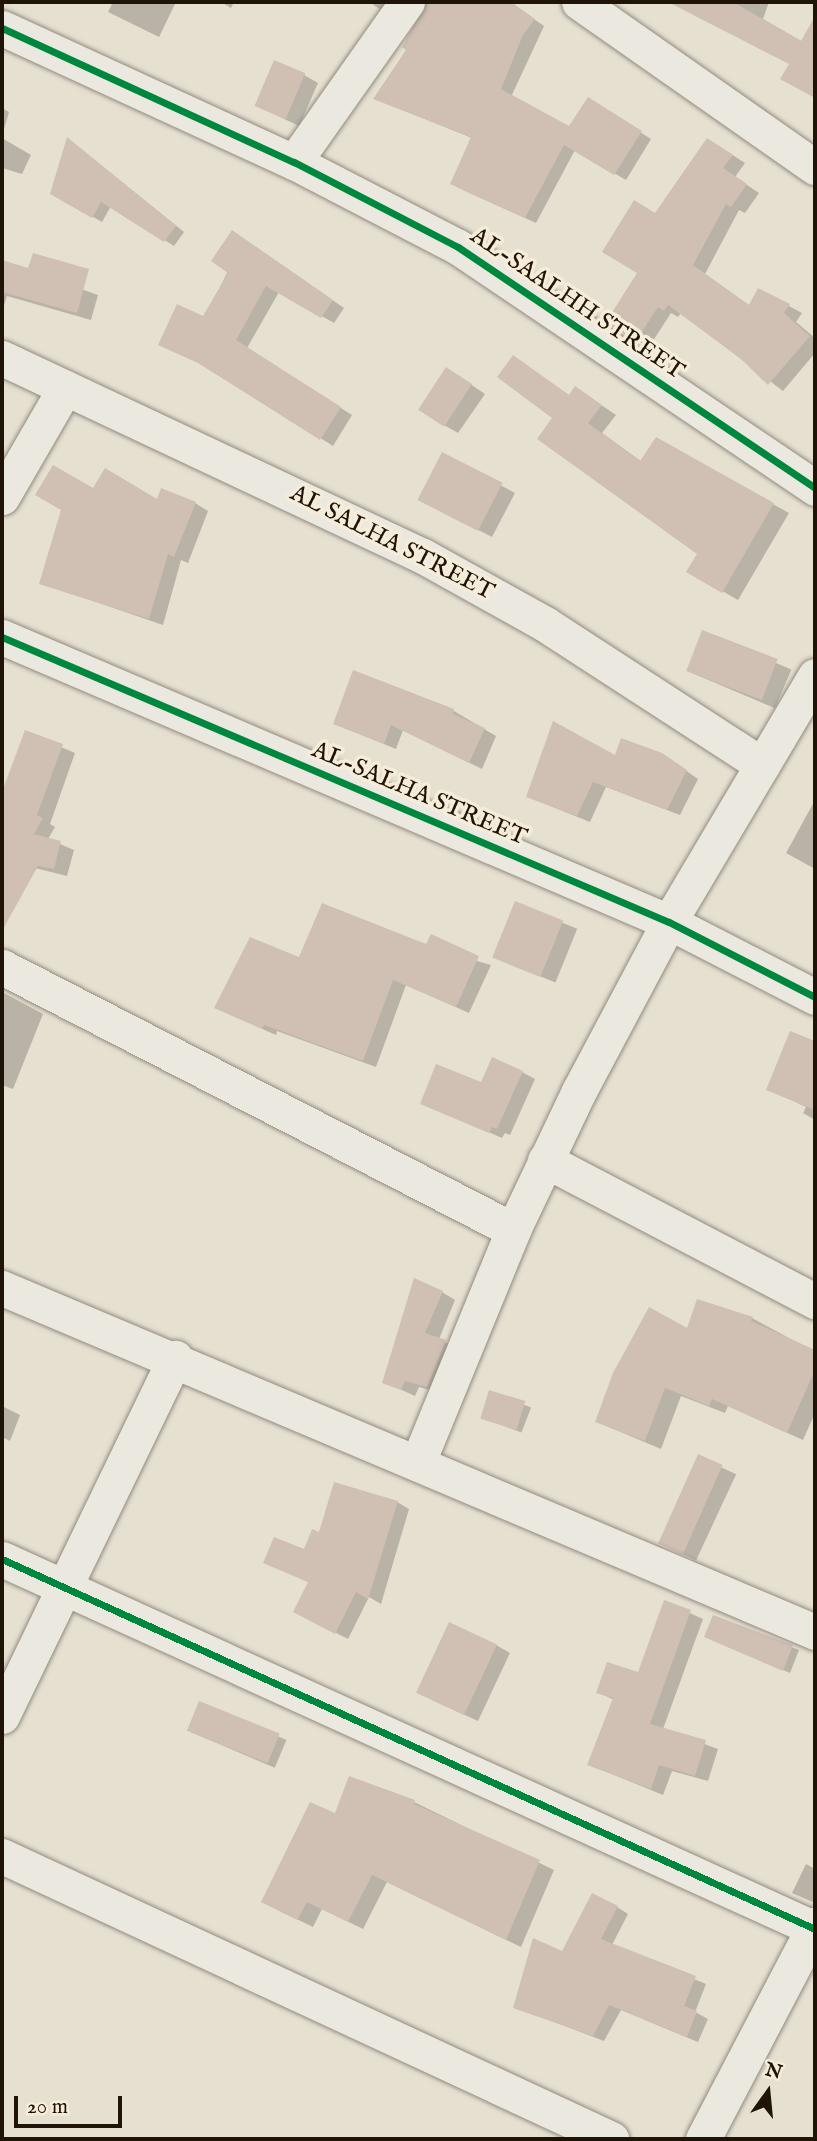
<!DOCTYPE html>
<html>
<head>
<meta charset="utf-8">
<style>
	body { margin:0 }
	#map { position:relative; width:817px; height:2141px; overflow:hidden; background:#e6e0d0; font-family:"IM FELL English",serif }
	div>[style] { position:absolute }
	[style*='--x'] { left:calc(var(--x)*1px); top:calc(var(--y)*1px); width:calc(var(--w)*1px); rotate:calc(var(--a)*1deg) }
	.shadow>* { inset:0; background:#0003; transform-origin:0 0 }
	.building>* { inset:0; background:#d0bfb3; transform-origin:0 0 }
	.roads { filter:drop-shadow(0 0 2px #918b81) drop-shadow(0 0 2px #918b81) }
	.minor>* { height:35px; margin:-17.5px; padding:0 17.5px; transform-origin:17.5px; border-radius:17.5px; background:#ebe8e0 }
	.cycleway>* { height:7px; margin:-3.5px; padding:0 3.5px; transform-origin:3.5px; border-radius:3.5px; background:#00873e }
	span { translate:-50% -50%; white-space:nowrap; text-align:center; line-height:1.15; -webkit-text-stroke:7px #f5edda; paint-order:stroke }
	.street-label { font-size:24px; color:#201307 }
	.frame { position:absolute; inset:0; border:4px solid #201307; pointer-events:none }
	.north { position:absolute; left:733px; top:2057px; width:70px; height:70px; -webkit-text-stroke:5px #f5edda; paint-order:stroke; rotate:15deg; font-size:19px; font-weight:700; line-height:28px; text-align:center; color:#201307 }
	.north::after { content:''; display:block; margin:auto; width:24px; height:32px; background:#201307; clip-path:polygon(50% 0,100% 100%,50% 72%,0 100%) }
	.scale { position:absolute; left:14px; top:2096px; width:108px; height:32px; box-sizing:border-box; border:4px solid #201307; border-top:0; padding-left:9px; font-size:21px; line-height:24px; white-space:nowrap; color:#201307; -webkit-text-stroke:5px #f5edda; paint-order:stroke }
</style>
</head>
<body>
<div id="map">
	<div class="shadow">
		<div style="clip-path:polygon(113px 2px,176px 2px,159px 37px,108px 12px)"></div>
		<div style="clip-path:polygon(221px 2px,234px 2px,231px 8px)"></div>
		<div style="clip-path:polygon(369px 2px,398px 2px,389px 15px)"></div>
		<div style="clip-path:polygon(437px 2px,482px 2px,495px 11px,502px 2px,509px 2px,544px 26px,511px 97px,570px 129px,599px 106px,651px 139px,626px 180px,575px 150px,536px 223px,463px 190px,472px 138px,375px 99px)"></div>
		<div style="clip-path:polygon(704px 2px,769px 2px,763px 19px,815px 49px,815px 96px,783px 78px,791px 64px,696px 16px)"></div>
		<div style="clip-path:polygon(304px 75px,318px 83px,299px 126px,257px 106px)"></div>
		<div style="clip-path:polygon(2px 108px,9px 112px,2px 136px)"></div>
		<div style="clip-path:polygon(2px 138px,31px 155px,22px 174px,2px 168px)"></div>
		<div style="clip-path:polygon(76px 145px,184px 232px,174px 246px,111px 206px,102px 222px,52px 193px)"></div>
		<div style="clip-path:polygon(720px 147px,745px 163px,735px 177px,759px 193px,745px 213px,739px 210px,705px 274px,750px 306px,789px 306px,802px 313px,796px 322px,815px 338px,815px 353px,783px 391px,681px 313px,678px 317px,671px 313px,649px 347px,636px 340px,639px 273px,656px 215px)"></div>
		<div style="clip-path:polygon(244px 239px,344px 308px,334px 323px,279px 292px,247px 348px,352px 415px,333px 446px,208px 367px,204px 319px)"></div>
		<div style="clip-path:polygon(2px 261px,98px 295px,91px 320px,7px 296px,2px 312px)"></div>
		<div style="clip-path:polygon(513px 357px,570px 396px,576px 388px,616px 415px,602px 433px,642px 462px,656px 440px,789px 513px,738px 600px,689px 572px,700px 554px,555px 417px)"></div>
		<div style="clip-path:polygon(460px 377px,485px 394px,458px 433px,444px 425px)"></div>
		<div style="clip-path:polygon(443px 455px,515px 493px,492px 537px,434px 507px)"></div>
		<div style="clip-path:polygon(158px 502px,195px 503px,208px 511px,188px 563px,181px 560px,163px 625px,41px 583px)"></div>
		<div style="left:703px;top:632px;width:96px;height:42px;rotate:23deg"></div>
		<div style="clip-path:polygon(354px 673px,454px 711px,496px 736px,482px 769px,403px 730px,396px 749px,335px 724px)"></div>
		<div style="clip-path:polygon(26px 732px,75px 753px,50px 824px,55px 827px,48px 839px,74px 850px,67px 876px,27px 866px,18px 852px,2px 843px,2px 797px)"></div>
		<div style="clip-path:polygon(616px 757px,675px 763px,698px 779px,680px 815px,606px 787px,590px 822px,528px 797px)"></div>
		<div style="clip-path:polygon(815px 800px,815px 869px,786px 853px)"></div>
		<div style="left:516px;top:904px;width:66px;height:58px;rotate:22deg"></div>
		<div style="clip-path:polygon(427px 947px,491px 965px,469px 1013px,406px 985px,376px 1067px,277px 1031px,276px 1035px,229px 1014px,300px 960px)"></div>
		<div style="clip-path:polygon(4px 993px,43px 1014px,13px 1089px,2px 1085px)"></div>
		<div style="clip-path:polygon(781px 1056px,815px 1075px,815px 1120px,803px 1113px,806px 1107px,768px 1089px)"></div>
		<div style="clip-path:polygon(522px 1072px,535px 1079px,510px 1135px,505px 1133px,502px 1138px,422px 1103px)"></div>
		<div style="clip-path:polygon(442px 1292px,455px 1300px,439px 1339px,458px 1349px,440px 1393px,419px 1387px,415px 1396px,384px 1382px)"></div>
		<div style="clip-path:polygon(752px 1318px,815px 1352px,815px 1413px,803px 1440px,728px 1406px,725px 1413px,681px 1396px,661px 1449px,597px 1422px,688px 1330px)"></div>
		<div style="left:491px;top:1392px;width:43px;height:27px;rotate:21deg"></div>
		<div style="clip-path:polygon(2px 1406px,20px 1415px,10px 1441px,2px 1437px)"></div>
		<div style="left:699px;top:1457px;width:41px;height:95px;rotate:25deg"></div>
		<div style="clip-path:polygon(397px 1502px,409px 1509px,381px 1604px,369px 1597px,348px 1639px,307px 1618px,310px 1583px,265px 1562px,305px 1551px,320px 1534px)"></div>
		<div style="clip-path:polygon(665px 1602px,703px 1619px,663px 1729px,718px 1749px,708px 1781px,672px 1771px,663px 1795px,590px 1765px,614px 1700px,598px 1692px,639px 1675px)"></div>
		<div style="clip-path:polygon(714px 1617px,799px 1650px,790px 1673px,713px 1640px)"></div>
		<div style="clip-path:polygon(496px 1645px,510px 1653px,478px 1721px,432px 1700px)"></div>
		<div style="left:199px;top:1703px;width:95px;height:30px;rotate:23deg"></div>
		<div style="clip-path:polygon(414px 1802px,554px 1870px,521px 1947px,387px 1882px,363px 1929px,322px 1909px,313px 1927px,278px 1910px,336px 1815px)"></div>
		<div style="clip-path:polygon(806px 1864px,815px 1869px,815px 1903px,792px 1893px)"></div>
		<div style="clip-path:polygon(617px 1907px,628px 1914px,612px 1945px,706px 1984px,695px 2012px,708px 2019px,698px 2042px,621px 2010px,604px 2041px,515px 2007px,563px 1953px)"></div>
	</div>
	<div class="building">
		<div style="clip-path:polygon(427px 2px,511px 2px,535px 19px,523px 35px,501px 89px,569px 126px,588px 97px,642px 131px,614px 175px,564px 145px,525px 218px,450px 184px,471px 137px,373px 99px,406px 50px,402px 47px)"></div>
		<div style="clip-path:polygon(668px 2px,733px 2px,801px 41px,815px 16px,815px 98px,780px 79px,789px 64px)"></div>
		<div style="left:274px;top:60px;width:34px;height:50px;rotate:23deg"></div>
		<div style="clip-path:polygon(67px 137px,176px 226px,164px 242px,101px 202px,92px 218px,50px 194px)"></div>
		<div style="clip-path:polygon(707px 138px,733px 155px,723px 168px,747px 184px,731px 207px,726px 204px,693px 265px,749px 305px,758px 288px,790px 304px,784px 313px,810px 336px,768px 385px,740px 358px,668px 305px,664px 311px,658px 307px,636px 341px,606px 322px,637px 273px,602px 252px,634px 200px,655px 213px)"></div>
		<div style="clip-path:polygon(232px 230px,333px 300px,321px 318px,266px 286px,236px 340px,341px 407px,320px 440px,198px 363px,158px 345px,177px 304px,203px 316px,228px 273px,211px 261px)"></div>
		<div style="clip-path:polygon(33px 253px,89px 269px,77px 313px,2px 292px,2px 260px,28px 268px)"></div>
		<div style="clip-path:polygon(513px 355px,569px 395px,575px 386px,602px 405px,588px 423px,640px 461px,656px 437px,774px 503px,722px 593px,686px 572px,697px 554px,537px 439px,552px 418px,497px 377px)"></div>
		<div style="left:446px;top:367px;width:31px;height:51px;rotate:33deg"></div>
		<div style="left:442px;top:452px;width:68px;height:54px;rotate:27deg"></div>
		<div style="clip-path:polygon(53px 465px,93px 488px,105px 468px,157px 499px,161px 488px,196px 502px,174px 557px,168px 554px,149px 619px,39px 584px,61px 510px,35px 495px)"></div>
		<div style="left:702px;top:630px;width:81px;height:44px;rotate:21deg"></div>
		<div style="clip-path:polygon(353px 670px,454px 709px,453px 714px,485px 728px,469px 763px,391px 725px,384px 744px,333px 724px)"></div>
		<div style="clip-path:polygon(553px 721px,615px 755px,621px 738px,662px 753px,687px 770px,667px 810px,593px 782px,577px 816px,526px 797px)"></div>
		<div style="clip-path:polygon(25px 730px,63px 744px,37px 815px,43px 818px,34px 834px,61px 841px,54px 869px,38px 866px,2px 931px,2px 792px)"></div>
		<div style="left:515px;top:901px;width:52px;height:61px;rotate:22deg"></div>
		<div style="clip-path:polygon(322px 903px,426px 944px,431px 934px,479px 956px,456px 1007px,393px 980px,363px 1061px,264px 1025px,262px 1029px,214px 1008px,250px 937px,299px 957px)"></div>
		<div style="clip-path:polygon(790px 1031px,815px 1041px,815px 1110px,766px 1090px)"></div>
		<div style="clip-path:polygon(492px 1057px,523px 1071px,497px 1129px,492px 1127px,489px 1133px,420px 1104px,436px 1064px,481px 1082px)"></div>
		<div style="clip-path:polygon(414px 1278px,443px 1291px,425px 1333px,446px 1340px,427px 1387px,405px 1381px,401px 1390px,382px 1383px)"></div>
		<div style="clip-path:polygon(697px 1299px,753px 1317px,751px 1321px,815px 1350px,815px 1370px,787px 1433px,712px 1399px,709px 1406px,665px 1388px,645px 1441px,595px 1422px,613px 1373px,649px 1307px,687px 1328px)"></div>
		<div style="left:489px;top:1390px;width:38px;height:30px;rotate:17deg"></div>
		<div style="left:698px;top:1454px;width:27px;height:98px;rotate:24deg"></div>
		<div style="clip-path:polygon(334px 1482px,398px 1501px,368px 1599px,356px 1592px,335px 1634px,293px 1612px,308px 1582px,263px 1563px,274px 1537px,304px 1549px,312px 1529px,319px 1532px)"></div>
		<div style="clip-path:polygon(664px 1600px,691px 1610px,650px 1724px,706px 1740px,695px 1776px,659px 1765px,651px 1789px,587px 1765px,613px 1698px,596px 1693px,607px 1662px,638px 1672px)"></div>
		<div style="clip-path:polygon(713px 1615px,793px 1645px,783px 1671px,704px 1637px)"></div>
		<div style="left:449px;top:1622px;width:53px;height:78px;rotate:25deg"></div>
		<div style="left:199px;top:1701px;width:87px;height:32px;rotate:22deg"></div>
		<div style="clip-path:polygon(349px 1776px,415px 1800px,414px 1804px,540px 1860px,506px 1940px,372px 1875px,348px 1922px,307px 1902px,297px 1920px,261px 1902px,310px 1802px,335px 1813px)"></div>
		<div style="clip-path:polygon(592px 1893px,618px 1906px,601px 1939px,696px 1976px,684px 2006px,697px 2011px,687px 2037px,609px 2005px,593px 2036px,513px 2008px,533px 1938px,562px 1951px)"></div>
	</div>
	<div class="roads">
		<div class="minor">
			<div style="--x:579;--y:2;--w:288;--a:35"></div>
			<div style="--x:2;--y:28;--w:321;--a:24.7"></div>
			<div style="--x:294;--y:162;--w:185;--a:27.4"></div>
			<div style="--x:458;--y:247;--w:431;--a:34"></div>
			<div style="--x:294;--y:162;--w:196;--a:-54.8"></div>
			<div style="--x:2;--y:358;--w:465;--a:25.2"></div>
			<div style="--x:423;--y:556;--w:140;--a:29.1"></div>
			<div style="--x:545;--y:624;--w:259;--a:33"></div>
			<div style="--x:2;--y:497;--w:126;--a:-60"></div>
			<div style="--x:2;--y:637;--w:725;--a:23.14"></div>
			<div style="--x:669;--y:922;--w:164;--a:27.2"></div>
			<div style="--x:2;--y:967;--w:575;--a:27.23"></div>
			<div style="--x:545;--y:1160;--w:305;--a:27.6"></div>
			<div style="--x:2;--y:1288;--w:883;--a:22.93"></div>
			<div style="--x:418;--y:1462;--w:251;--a:-67.7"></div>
			<div style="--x:513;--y:1230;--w:154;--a:-64.6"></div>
			<div style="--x:579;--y:1091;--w:191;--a:-62"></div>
			<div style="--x:669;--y:922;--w:286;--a:-59.3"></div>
			<div style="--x:2;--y:1559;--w:893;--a:24.47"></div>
			<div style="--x:2;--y:1716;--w:398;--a:-64.2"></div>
			<div style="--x:2;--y:1856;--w:672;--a:24.92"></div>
			<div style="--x:703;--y:2139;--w:242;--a:-62.4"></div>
		</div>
	</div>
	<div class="cycleway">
		<div style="--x:2;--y:28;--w:321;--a:24.7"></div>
		<div style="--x:294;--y:162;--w:185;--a:27.4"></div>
		<div style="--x:458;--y:247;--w:431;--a:34"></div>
		<div style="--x:2;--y:637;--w:725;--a:23.14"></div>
		<div style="--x:669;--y:922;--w:164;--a:27.2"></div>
		<div style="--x:2;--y:1559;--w:893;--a:24.47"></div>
	</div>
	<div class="street-label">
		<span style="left:577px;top:304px;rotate:34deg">AL-SAALHH STREET</span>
		<span style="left:392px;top:543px;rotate:27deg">AL SALHA STREET</span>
		<span style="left:419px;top:794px;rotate:23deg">AL-SALHA STREET</span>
	</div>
	<div class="frame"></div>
	<div class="north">N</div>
	<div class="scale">20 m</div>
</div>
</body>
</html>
